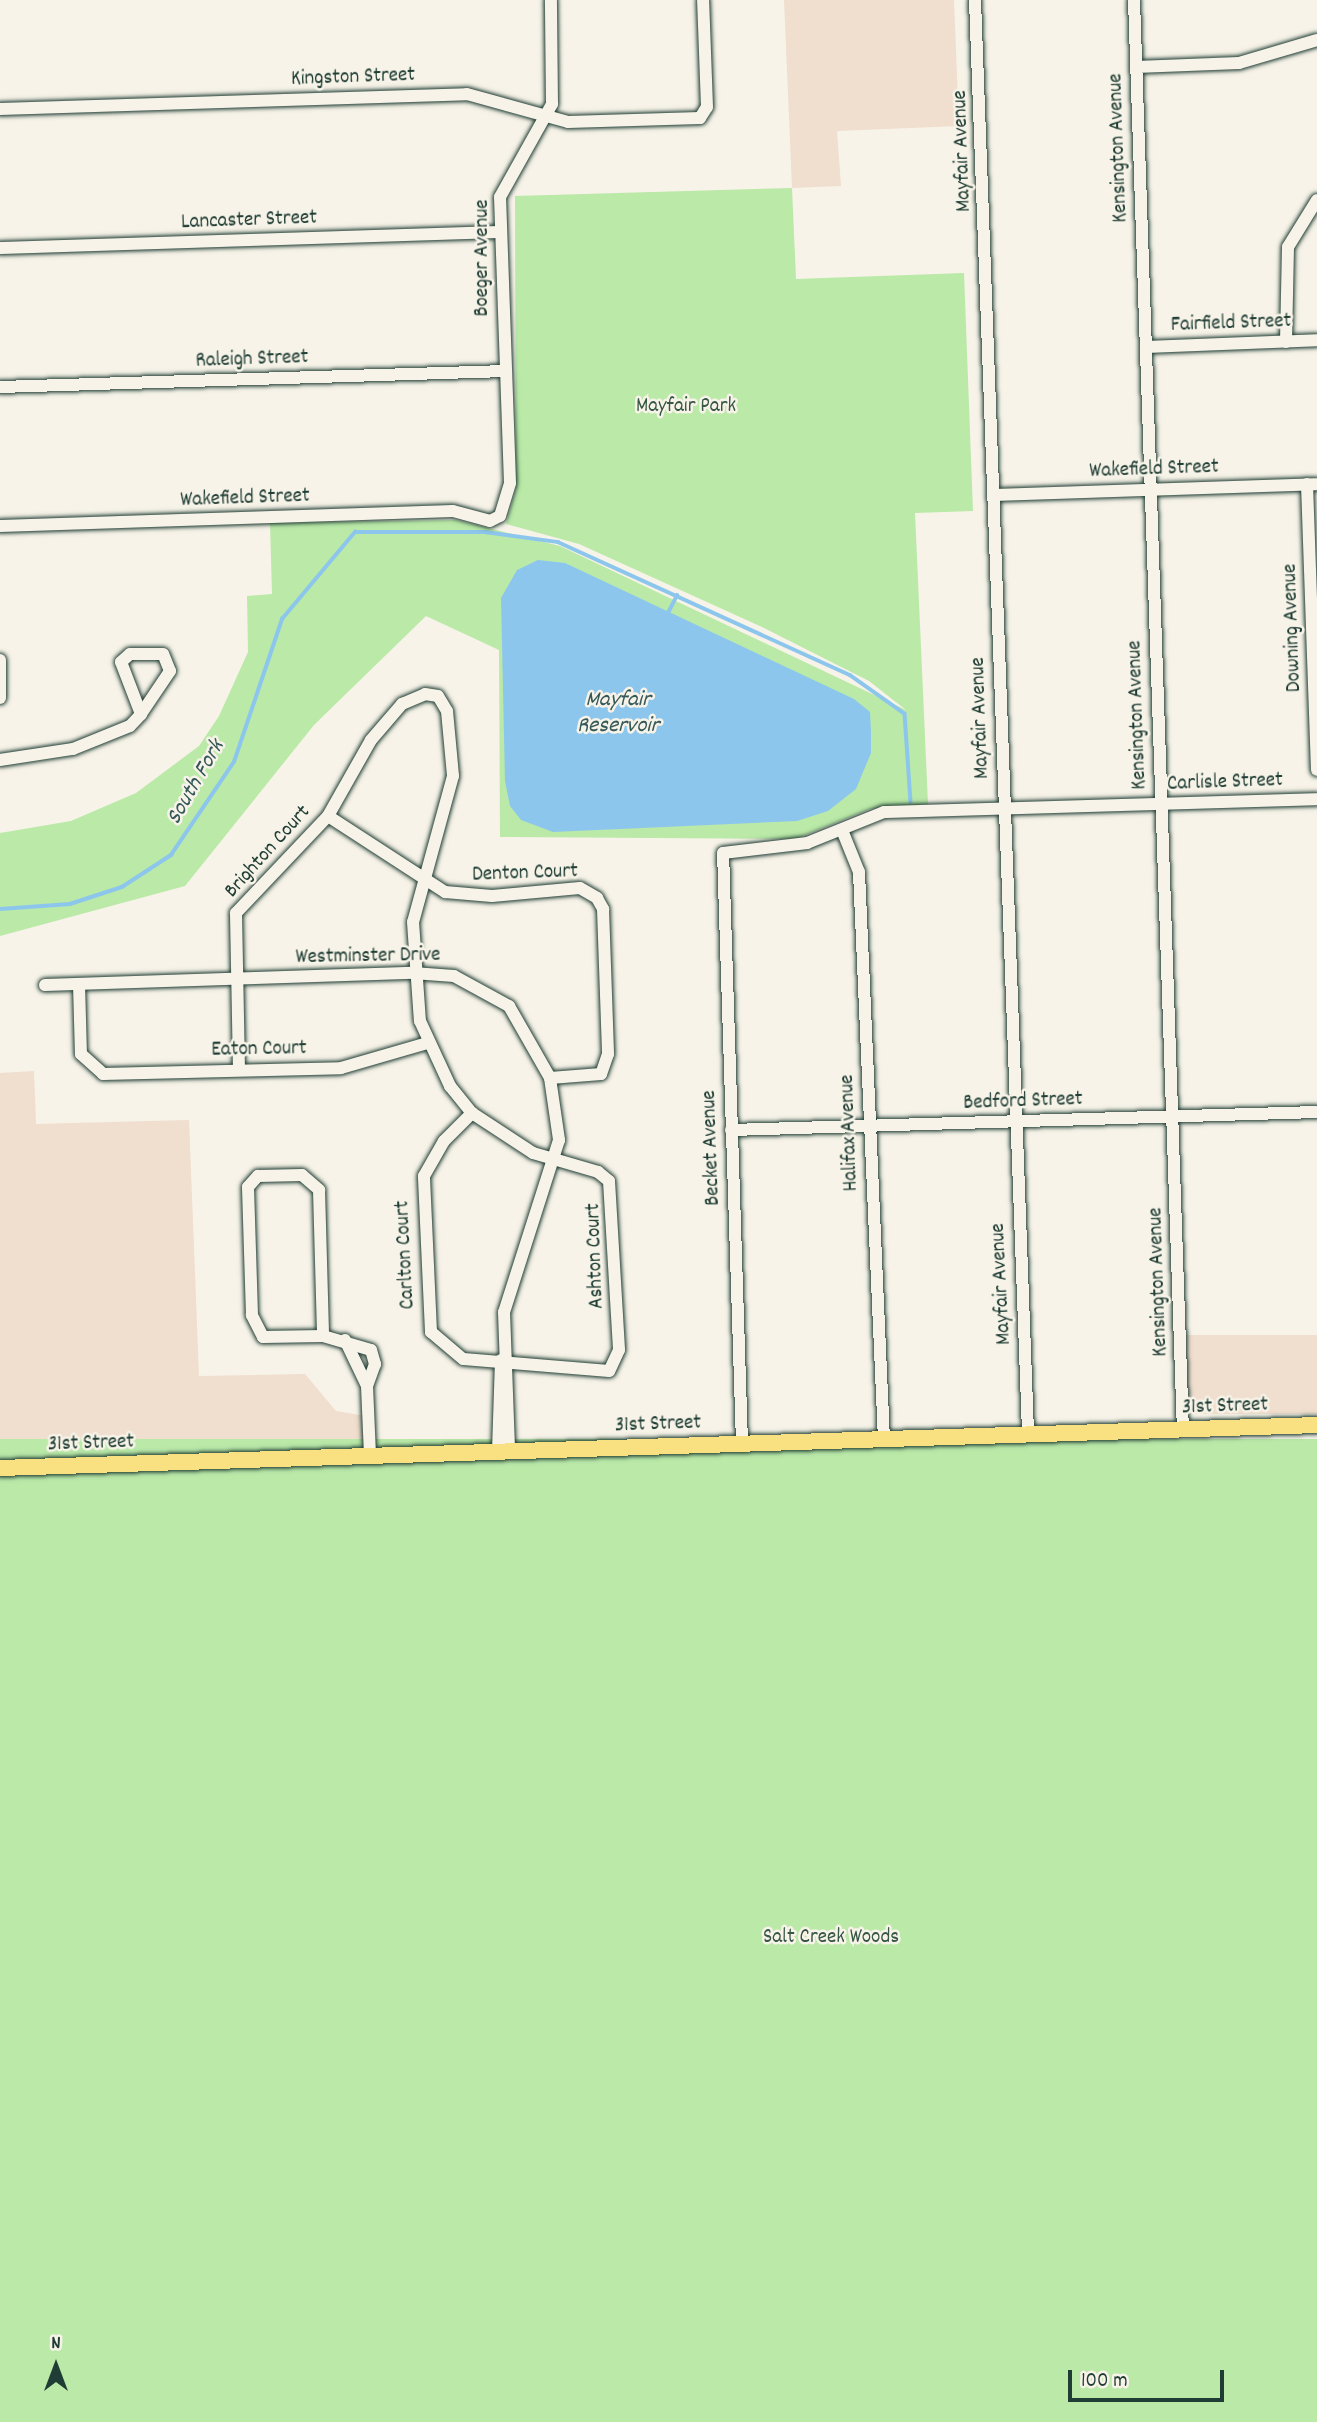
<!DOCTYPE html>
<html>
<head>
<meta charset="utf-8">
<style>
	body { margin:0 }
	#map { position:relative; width:1317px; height:2422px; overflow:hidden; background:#f7f3e8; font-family:Dekko,sans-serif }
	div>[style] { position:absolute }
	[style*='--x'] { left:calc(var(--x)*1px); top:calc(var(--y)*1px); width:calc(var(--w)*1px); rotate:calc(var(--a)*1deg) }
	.built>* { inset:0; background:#f0dece; transform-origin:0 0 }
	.green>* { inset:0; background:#bae9a8; transform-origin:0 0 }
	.water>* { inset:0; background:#8dc6ec }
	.stream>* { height:3.5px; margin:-1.75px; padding:0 1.75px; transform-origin:1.75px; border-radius:1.75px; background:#8dc6ec }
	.roads { filter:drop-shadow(0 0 2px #1f3d34) drop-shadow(0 0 2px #1f3d34) }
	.minor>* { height:12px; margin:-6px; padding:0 6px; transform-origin:6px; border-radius:6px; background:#f7f3e8 }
	.major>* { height:16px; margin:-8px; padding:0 8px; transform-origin:8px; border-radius:8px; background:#f9e181 }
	span { translate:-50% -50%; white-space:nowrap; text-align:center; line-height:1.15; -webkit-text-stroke:5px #f7f3e8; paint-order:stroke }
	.street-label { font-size:21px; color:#1f3d34 }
	.park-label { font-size:21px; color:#365745 }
	.water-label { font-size:23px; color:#355859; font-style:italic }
	.north { position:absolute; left:21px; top:2331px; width:70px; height:70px; -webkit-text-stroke:5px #f7f3e8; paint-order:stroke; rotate:0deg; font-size:19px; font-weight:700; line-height:28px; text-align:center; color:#1f3d34 }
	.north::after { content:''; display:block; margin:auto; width:24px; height:32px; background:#1f3d34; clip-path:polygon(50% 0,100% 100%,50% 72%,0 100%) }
	.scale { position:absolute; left:1068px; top:2370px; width:156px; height:32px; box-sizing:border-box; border:4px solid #1f3d34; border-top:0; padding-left:9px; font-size:21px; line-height:24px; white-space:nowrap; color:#1f3d34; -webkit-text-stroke:5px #f7f3e8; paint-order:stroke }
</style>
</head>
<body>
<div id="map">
	<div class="built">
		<div style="clip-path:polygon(784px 0,954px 0,959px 126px,837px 131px,841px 186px,792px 188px)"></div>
		<div style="clip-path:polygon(34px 1071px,36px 1124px,189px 1120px,199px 1376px,305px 1374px,336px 1411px,366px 1416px,368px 1445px,0 1454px,0 1073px)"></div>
		<div style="left:1317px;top:1335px;width:79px;height:138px;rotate:90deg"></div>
	</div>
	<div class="green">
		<div style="clip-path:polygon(792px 188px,796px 279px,964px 273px,973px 511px,915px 513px,928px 804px,870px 809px,795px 839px,500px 837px,499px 650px,426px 616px,314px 725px,185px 886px,0 936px,0 833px,71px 821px,136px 793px,199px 746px,219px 716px,248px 652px,247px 596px,272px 594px,270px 523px,456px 520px,560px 546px,906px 710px,869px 681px,762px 627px,579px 544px,506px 524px,516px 489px,515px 196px)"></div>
		<div style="left:1317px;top:1439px;width:983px;height:1318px;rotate:90deg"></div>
	</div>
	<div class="water">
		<div style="clip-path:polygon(538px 560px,565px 563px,854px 699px,870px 712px,871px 732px,871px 753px,856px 789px,828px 811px,797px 821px,553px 832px,521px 820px,510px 806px,505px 781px,501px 598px,517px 570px)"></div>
	</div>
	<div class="stream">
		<div style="--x:667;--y:615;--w:22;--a:-63"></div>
		<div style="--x:0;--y:909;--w:70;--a:-4.1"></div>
		<div style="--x:70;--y:904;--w:55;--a:-18.1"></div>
		<div style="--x:122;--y:887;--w:59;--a:-33.1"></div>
		<div style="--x:171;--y:855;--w:112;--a:-55.9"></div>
		<div style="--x:234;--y:762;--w:151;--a:-71.4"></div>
		<div style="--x:282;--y:619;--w:114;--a:-50"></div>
		<div style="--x:355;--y:532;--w:130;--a:0"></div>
		<div style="--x:485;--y:532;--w:74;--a:7.8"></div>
		<div style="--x:558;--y:542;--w:321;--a:24.5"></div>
		<div style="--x:850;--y:675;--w:67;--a:35.3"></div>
		<div style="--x:905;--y:714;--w:88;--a:86.1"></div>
	</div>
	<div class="roads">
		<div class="minor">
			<div style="--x:975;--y:0;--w:1435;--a:87.88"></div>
			<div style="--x:1134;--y:0;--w:1430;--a:88.04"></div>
			<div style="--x:1136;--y:67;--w:103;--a:-2.2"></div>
			<div style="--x:1239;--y:63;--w:81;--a:-16.4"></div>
			<div style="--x:0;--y:109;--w:467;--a:-1.8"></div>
			<div style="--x:467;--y:94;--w:105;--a:15.5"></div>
			<div style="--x:568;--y:122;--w:132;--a:-1.7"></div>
			<div style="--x:700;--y:118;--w:13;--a:-58"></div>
			<div style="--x:707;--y:107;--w:107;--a:-92.1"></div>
			<div style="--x:0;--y:248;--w:500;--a:-1.83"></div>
			<div style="--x:1286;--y:342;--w:95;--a:-88.8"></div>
			<div style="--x:1288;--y:247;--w:55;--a:-58.3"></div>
			<div style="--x:1146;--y:347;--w:171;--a:-2.3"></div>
			<div style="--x:0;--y:387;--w:505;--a:-1.81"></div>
			<div style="--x:1307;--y:484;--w:286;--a:88"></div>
			<div style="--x:993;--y:495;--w:324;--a:-1.9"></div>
			<div style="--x:0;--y:526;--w:453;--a:-1.9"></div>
			<div style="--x:453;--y:511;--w:38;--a:15"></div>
			<div style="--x:490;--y:521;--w:11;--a:-27"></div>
			<div style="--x:500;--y:516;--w:34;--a:-73"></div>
			<div style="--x:510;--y:483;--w:286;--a:-92"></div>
			<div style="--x:500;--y:197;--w:107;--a:-60.8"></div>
			<div style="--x:552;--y:104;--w:104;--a:-90.6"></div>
			<div style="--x:0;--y:660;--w:38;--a:90"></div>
			<div style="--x:0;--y:760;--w:74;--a:-8.6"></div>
			<div style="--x:73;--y:749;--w:61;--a:-22"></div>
			<div style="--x:130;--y:726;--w:16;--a:-47"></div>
			<div style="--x:141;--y:714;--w:52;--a:-56"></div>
			<div style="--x:170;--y:671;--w:18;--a:-112"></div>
			<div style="--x:163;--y:654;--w:33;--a:180"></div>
			<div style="--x:130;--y:654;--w:12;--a:138"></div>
			<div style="--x:121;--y:662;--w:56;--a:69"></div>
			<div style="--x:328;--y:816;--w:140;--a:33"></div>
			<div style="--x:445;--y:892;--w:47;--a:4.9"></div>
			<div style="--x:492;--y:896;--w:88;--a:-5.2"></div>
			<div style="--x:580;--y:888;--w:20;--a:30"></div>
			<div style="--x:597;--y:898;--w:13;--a:61"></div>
			<div style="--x:603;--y:909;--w:145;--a:88"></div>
			<div style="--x:608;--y:1054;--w:21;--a:109"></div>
			<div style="--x:601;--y:1074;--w:51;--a:175.5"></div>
			<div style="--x:842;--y:830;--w:45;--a:68"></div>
			<div style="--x:859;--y:872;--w:568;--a:87.48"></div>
			<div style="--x:79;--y:984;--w:70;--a:88.4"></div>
			<div style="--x:81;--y:1054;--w:30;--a:42"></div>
			<div style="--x:103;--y:1074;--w:238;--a:-1.4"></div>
			<div style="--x:341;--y:1068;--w:90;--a:-16.2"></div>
			<div style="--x:45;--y:985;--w:368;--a:-1.9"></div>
			<div style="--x:413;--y:973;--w:41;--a:4.2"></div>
			<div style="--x:454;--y:976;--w:63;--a:28.6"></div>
			<div style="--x:509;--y:1006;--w:83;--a:60.3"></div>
			<div style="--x:550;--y:1078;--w:63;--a:81.7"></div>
			<div style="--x:559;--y:1140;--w:181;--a:107.7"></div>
			<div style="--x:504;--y:1312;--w:139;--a:87.9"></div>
			<div style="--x:239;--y:1070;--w:157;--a:-91.1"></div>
			<div style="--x:236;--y:913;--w:134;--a:-46.5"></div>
			<div style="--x:328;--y:816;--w:87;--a:-60.5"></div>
			<div style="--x:371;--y:740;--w:48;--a:-49.3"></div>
			<div style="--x:402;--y:704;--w:25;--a:-23"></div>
			<div style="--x:425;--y:694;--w:13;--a:9"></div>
			<div style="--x:438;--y:696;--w:17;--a:59"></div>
			<div style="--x:447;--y:711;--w:65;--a:84.7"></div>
			<div style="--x:453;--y:776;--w:151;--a:105.3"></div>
			<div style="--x:413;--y:922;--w:99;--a:86"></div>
			<div style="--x:420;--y:1021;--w:72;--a:65.2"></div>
			<div style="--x:450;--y:1086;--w:35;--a:51"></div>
			<div style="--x:472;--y:1113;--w:73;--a:33.3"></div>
			<div style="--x:533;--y:1153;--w:68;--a:16.3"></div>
			<div style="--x:598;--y:1172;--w:14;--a:39"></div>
			<div style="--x:609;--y:1181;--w:169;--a:86.6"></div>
			<div style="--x:619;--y:1350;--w:23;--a:115"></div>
			<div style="--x:609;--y:1371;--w:146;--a:-175.3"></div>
			<div style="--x:463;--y:1359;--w:42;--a:-139.8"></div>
			<div style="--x:431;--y:1332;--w:156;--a:-92.6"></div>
			<div style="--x:424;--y:1176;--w:40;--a:-60.3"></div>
			<div style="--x:444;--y:1141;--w:40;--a:-45"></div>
			<div style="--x:731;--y:1130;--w:586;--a:-1.76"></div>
			<div style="--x:302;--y:1175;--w:23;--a:41"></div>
			<div style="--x:319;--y:1190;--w:146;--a:88.4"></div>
			<div style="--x:323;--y:1336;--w:60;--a:179"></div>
			<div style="--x:263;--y:1337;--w:25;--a:-117"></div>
			<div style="--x:252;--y:1315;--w:128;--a:-91.8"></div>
			<div style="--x:248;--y:1187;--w:15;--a:-48"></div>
			<div style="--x:258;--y:1176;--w:44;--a:-1.3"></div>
			<div style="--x:323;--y:1336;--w:50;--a:16.3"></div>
			<div style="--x:371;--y:1350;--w:15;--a:74"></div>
			<div style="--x:375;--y:1364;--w:23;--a:110"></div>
			<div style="--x:345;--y:1340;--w:51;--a:64.4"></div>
			<div style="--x:367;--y:1386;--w:70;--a:87.5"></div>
			<div style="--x:742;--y:1443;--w:590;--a:-91.84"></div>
			<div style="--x:723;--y:853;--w:85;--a:-6.8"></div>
			<div style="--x:807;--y:843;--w:83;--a:-21.9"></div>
			<div style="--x:884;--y:812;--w:433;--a:-1.7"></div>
			<div style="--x:498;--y:1451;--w:91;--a:-88.1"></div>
		</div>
		<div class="major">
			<div style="--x:0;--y:1468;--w:1318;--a:-1.87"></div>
		</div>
	</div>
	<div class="street-label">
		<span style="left:353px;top:78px;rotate:-2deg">Kingston Street</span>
		<span style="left:1119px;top:148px;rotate:-92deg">Kensington Avenue</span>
		<span style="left:963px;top:151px;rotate:-92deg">Mayfair Avenue</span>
		<span style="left:249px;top:221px;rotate:-2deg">Lancaster Street</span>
		<span style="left:483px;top:258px;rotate:-90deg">Boeger Avenue</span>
		<span style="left:1231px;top:324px;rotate:-2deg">Fairfield Street</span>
		<span style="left:252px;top:360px;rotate:-2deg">Raleigh Street</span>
		<span style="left:1154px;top:470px;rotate:-2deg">Wakefield Street</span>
		<span style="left:245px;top:499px;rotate:-2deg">Wakefield Street</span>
		<span style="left:1293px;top:628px;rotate:-92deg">Downing Avenue</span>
		<span style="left:1138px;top:715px;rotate:-92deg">Kensington Avenue</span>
		<span style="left:981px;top:718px;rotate:-92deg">Mayfair Avenue</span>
		<span style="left:1225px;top:783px;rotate:-2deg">Carlisle Street</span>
		<span style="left:268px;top:852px;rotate:-48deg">Brighton Court</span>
		<span style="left:525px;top:874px;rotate:-2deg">Denton Court</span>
		<span style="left:368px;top:957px;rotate:-1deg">Westminster Drive</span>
		<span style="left:259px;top:1050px;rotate:-1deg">Eaton Court</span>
		<span style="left:1023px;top:1102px;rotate:-2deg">Bedford Street</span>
		<span style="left:850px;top:1133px;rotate:-92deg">Halifax Avenue</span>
		<span style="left:712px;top:1148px;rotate:-92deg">Becket Avenue</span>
		<span style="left:406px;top:1255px;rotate:-93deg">Carlton Court</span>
		<span style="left:596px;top:1256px;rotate:-92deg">Ashton Court</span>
		<span style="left:1159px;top:1282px;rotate:-92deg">Kensington Avenue</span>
		<span style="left:1002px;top:1284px;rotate:-93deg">Mayfair Avenue</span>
		<span style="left:1225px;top:1407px;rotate:-2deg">31st Street</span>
		<span style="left:658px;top:1425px;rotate:-2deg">31st Street</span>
		<span style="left:91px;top:1444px;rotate:-2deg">31st Street</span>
	</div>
	<div class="park-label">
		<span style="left:686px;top:407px">Mayfair Park</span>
		<span style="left:831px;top:1938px">Salt Creek Woods</span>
	</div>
	<div class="water-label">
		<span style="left:618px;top:714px">Mayfair<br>Reservoir</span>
		<span style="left:197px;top:783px;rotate:-60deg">South Fork</span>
	</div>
	<div class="north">N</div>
	<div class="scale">100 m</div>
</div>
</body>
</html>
